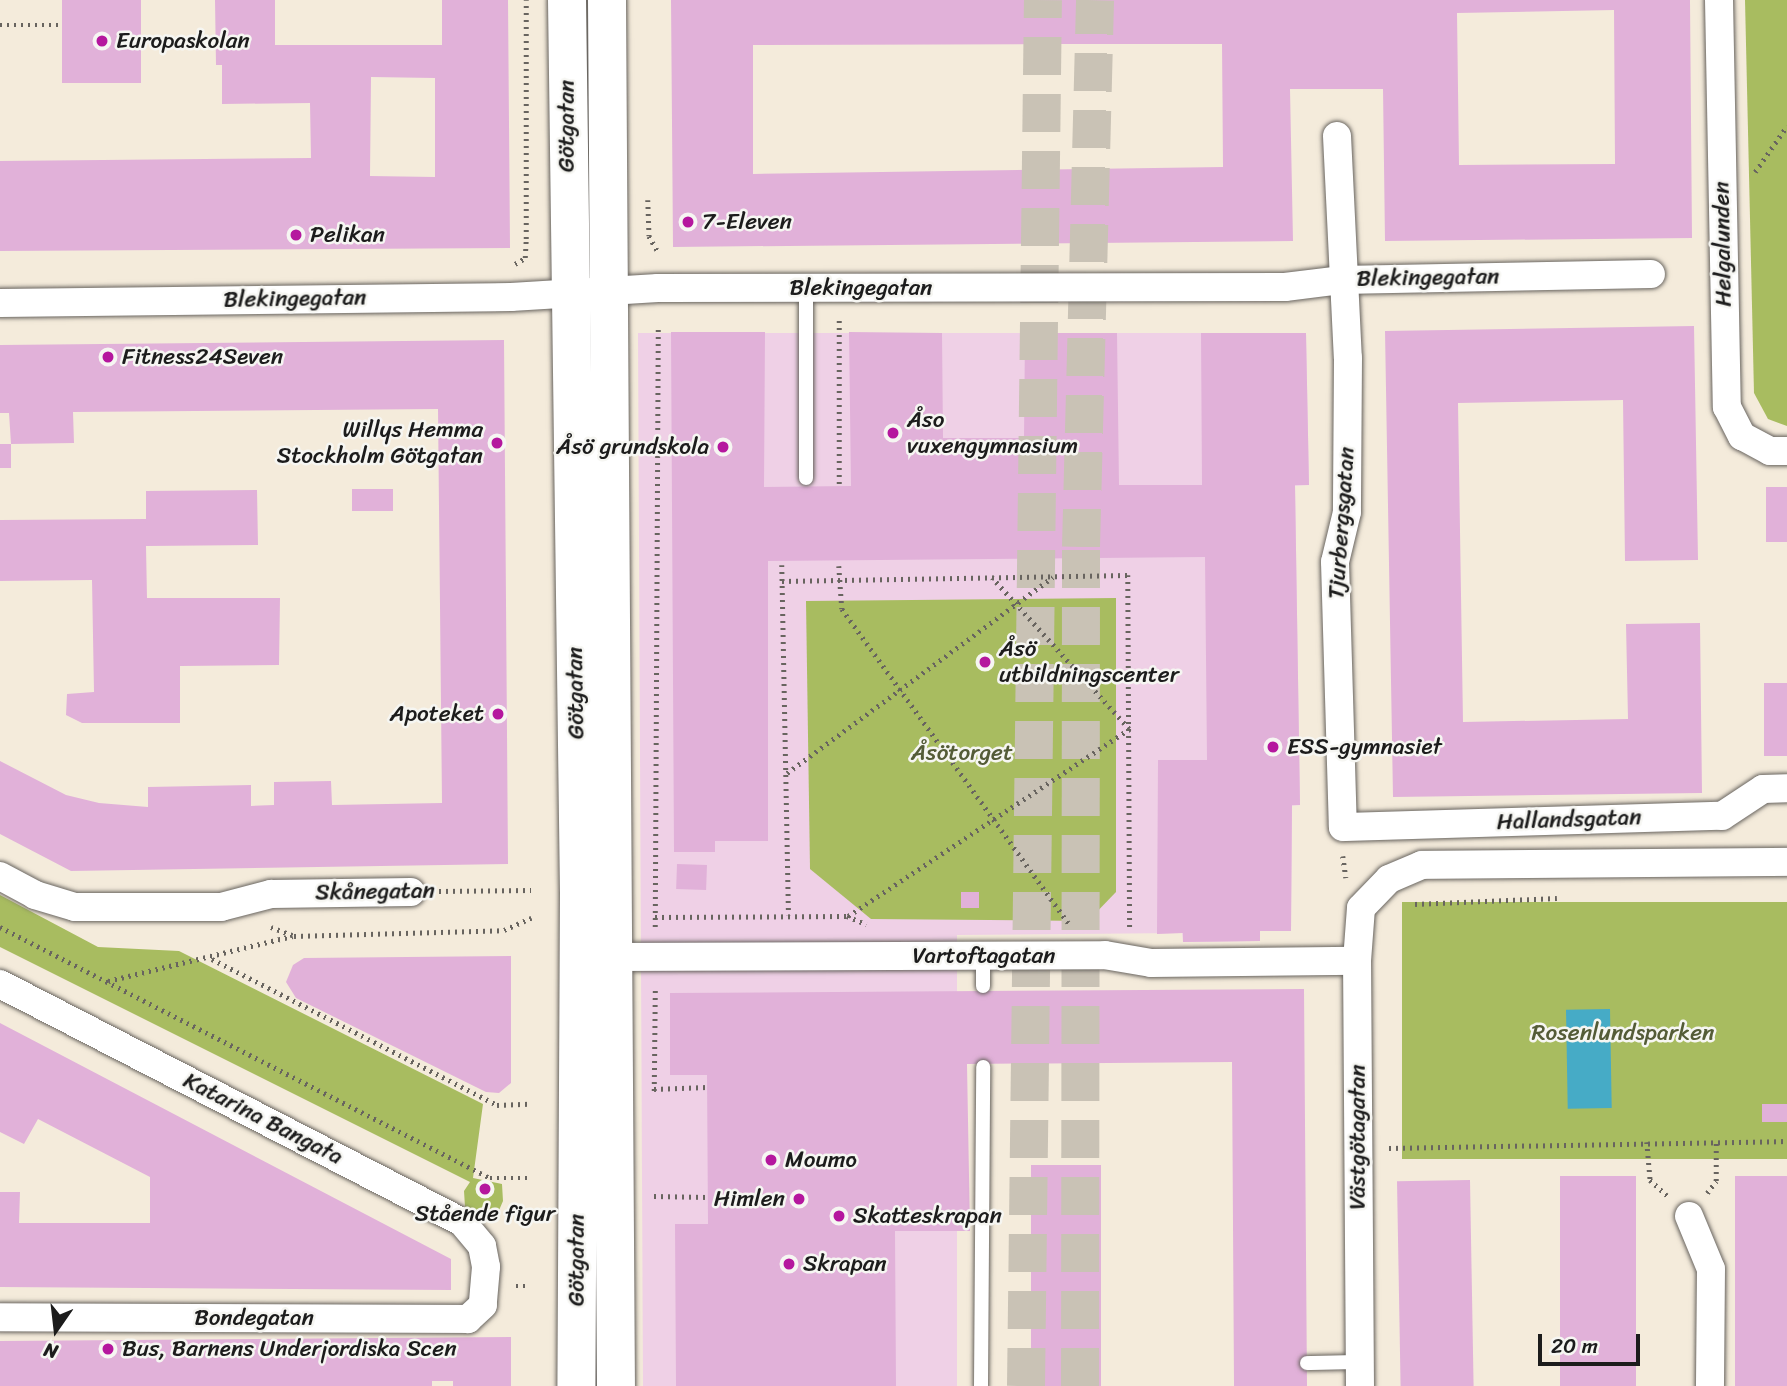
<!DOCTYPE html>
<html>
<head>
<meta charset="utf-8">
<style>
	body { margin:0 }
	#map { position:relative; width:1787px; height:1386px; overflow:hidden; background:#f4ebdb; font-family:Sriracha,sans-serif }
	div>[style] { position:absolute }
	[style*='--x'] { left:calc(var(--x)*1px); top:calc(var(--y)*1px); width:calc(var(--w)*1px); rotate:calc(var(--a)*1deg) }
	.built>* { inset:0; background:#efd0e6 }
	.green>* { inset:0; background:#a8bc60; transform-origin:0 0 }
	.water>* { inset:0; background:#46abc6; transform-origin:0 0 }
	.building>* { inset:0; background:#e1b1d9; transform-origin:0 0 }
	.highway-tunnel>* { height:38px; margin-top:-19px; transform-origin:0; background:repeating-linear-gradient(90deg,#c9c2b5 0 38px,transparent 0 57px) }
	.path>* { height:4.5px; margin-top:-2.25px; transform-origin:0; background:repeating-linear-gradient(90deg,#68645f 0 2px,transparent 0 7px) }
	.roads { filter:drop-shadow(0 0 2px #68645f) drop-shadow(0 0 2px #68645f) }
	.lane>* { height:14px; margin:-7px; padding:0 7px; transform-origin:7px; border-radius:7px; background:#fff }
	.street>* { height:28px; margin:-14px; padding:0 14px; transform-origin:14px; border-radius:14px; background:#fff }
	.secondary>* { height:38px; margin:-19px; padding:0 19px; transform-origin:19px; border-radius:19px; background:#fff }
	.dots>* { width:19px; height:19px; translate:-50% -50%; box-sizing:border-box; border:4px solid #f6f6f2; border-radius:50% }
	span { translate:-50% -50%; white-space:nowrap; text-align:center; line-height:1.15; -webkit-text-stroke:5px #f6f6f2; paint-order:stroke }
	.poi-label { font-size:23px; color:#1c1c1c }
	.left { translate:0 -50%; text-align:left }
	.right { translate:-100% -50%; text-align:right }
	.street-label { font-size:23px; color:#1c1c1c }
	.park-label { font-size:23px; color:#545c37 }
	.north { position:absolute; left:21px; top:1295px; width:70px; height:70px; -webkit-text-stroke:5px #f6f6f2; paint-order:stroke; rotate:194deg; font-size:19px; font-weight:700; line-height:28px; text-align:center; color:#1c1c1c }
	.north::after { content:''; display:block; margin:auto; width:24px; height:32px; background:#1c1c1c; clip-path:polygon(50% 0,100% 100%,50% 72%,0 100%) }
	.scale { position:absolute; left:1538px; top:1334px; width:102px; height:32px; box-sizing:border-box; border:4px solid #1c1c1c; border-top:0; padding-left:9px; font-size:21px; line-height:24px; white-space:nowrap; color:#1c1c1c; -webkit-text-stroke:5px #f6f6f2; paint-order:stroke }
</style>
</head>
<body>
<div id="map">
	<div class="built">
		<div style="clip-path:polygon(638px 333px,1306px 333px,1309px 485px,1295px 486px,1300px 805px,1292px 806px,1291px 931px,1260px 931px,1260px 941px,1183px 942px,1182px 933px,957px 935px,957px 1386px,643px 1386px)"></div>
	</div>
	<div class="green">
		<div style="clip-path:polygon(1745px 0,1787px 0,1787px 426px,1768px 419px,1754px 393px)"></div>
		<div style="clip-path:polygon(1116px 598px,1116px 892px,1088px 921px,871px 919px,810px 869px,806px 601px)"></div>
		<div style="clip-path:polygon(0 895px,98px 947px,179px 951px,483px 1104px,473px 1178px,502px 1184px,503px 1201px,497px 1215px,482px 1218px,465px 1207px,464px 1191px,470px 1182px,0 947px)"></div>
		<div style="left:1787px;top:902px;width:257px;height:385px;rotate:90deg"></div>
	</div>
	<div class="water">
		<div style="left:1610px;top:1009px;width:99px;height:44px;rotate:89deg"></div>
	</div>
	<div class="building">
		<div style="left:62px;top:0;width:79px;height:83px"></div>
		<div style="clip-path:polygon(evenodd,215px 0,275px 0,275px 45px,442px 45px,442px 0,508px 0,510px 248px,0 251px,0 161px,311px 158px,310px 103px,222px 104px,222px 65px,216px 65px,215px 0,371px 77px,435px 78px,435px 177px,370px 176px,371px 77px)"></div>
		<div style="clip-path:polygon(evenodd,671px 0,1690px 0,1692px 238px,1385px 241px,1383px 89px,1290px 89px,1293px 241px,673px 247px,671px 0,1614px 10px,1615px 164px,1459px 165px,1457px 13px,1614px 10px,671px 0,1056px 44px,1222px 44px,1223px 167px,753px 174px,753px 45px,1056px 44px)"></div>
		<div style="clip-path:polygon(1694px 326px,1698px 560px,1625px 561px,1623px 400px,1458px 403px,1463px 722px,1628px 719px,1626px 624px,1700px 623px,1702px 793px,1393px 797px,1385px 331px)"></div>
		<div style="clip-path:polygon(671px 332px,765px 332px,764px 487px,851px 486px,849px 332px,942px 333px,943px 438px,1024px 438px,1025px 333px,1117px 333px,1119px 485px,1202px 485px,1201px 333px,1306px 333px,1309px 485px,1295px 485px,1300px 805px,1292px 805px,1291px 931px,1260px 931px,1260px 941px,1183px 942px,1183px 933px,1157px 934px,1158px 760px,1207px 760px,1205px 557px,768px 561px,768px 841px,715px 841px,715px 852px,674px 852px)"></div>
		<div style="clip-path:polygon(504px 340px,508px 864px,71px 871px,0 834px,0 761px,66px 795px,99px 803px,148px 807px,148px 787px,251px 785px,251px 806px,274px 805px,274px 782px,331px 781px,332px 805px,442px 803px,438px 409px,73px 412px,74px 443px,11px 444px,9px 413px,0 413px,0 345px)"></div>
		<div style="left:0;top:444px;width:11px;height:24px"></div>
		<div style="left:1766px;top:487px;width:21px;height:55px"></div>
		<div style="left:352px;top:489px;width:41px;height:22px"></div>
		<div style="clip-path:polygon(257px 490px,258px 545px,146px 546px,147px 598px,280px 598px,279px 665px,180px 666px,180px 723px,82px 723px,66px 715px,67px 694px,94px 692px,92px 580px,0 581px,0 520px,146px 519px,146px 491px)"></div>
		<div style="left:1787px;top:683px;width:73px;height:23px;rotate:90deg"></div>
		<div style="left:677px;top:864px;width:30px;height:25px;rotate:2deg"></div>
		<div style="left:961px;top:892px;width:18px;height:16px"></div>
		<div style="clip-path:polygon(511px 956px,511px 1083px,499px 1093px,486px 1092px,296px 998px,286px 982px,293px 965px,304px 958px)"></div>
		<div style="clip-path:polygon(1304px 989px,1307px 1386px,1234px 1386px,1232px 1062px,967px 1064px,970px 1231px,895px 1231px,896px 1386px,676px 1386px,675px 1224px,708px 1224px,707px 1075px,670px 1075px,670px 993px)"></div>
		<div style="clip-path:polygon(0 1023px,451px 1259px,451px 1290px,0 1287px,0 1192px,20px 1192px,19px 1223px,150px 1223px,150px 1177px,38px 1119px,24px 1144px,0 1132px)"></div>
		<div style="left:1762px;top:1104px;width:25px;height:18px"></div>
		<div style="left:1031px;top:1165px;width:70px;height:221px"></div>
		<div style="left:1636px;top:1176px;width:210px;height:76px;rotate:90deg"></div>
		<div style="left:1735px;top:1176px;width:52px;height:210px"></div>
		<div style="left:1470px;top:1180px;width:206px;height:73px;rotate:89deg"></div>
		<div style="clip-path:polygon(511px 1337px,511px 1386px,453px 1386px,453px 1381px,432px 1381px,432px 1386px,0 1386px,0 1341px)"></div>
	</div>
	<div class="highway-tunnel">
		<div style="--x:1026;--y:1386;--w:1386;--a:-89.3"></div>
		<div style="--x:1080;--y:1386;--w:839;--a:-89.93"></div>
		<div style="--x:1081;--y:547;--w:547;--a:-88.53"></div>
	</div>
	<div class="path">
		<div style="--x:0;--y:25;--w:58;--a:0"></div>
		<div style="--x:1755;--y:172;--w:56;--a:-55.2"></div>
		<div style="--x:648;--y:200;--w:36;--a:88"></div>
		<div style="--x:649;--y:236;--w:20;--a:60"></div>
		<div style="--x:515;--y:264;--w:12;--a:-31"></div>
		<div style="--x:525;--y:258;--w:19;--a:-87"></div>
		<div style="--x:526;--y:239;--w:239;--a:-90"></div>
		<div style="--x:839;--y:484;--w:167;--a:-90"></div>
		<div style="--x:782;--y:565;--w:350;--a:88.9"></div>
		<div style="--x:839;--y:566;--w:43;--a:86"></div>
		<div style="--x:842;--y:609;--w:390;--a:54.2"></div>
		<div style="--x:782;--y:581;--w:346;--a:-1"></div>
		<div style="--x:1128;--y:575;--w:353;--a:89.7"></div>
		<div style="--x:787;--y:773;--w:330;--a:-36.4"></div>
		<div style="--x:1343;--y:856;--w:22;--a:82"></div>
		<div style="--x:439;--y:891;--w:92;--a:-0.6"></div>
		<div style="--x:1415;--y:904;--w:142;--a:-2.4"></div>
		<div style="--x:848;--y:916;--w:338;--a:-33.6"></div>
		<div style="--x:1129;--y:729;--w:204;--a:-132.2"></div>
		<div style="--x:655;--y:917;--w:192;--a:-0.3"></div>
		<div style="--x:847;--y:916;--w:21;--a:23"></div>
		<div style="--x:0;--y:927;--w:551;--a:27.12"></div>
		<div style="--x:490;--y:1178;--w:40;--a:0"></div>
		<div style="--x:271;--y:927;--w:25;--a:21"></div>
		<div style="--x:294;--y:936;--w:210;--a:-1.6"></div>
		<div style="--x:504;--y:930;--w:30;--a:-24"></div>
		<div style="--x:655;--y:927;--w:601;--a:-89.71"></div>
		<div style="--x:212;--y:959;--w:320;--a:27.1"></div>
		<div style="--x:497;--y:1105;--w:33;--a:-2"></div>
		<div style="--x:108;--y:981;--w:190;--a:-13.7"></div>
		<div style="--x:654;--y:1089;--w:53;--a:-2.2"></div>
		<div style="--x:654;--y:1091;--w:103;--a:-89.4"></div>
		<div style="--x:1647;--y:1142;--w:38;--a:85"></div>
		<div style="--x:1650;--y:1180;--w:24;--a:42"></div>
		<div style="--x:1389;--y:1148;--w:398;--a:-1"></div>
		<div style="--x:1707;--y:1193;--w:15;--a:-53"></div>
		<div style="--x:1716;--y:1181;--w:40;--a:-90"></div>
		<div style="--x:654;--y:1196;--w:53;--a:1.1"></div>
		<div style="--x:516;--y:1286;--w:13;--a:0"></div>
	</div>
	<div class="roads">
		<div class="lane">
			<div style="--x:806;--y:478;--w:190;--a:-90"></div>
			<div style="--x:983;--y:986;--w:30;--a:-90"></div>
			<div style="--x:1307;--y:1363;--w:53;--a:-1.1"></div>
			<div style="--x:981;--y:1386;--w:319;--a:-89.6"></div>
		</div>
		<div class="street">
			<div style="--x:1719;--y:0;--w:407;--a:88.9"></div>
			<div style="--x:1727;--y:407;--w:33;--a:63"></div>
			<div style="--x:1742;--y:436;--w:32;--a:28"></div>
			<div style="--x:1770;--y:451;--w:17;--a:0"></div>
			<div style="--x:1337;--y:136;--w:222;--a:87.2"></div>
			<div style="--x:1348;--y:358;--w:154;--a:90.4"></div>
			<div style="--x:1347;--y:512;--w:51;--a:103.5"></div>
			<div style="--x:1335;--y:562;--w:265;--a:88.3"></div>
			<div style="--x:1343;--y:827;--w:379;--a:-1.7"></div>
			<div style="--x:1722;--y:816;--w:49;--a:-33.4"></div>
			<div style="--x:1763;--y:789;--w:24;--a:-2"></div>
			<div style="--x:0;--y:303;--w:511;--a:-0.67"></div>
			<div style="--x:511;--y:297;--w:147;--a:-3.5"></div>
			<div style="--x:658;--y:288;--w:627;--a:-0.09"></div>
			<div style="--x:1285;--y:287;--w:56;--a:-7.1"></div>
			<div style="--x:1341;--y:280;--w:310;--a:-1.1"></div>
			<div style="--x:0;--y:876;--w:40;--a:28"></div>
			<div style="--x:35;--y:895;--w:42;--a:16.7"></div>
			<div style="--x:75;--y:907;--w:146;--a:0"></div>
			<div style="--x:221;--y:907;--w:52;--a:-14.6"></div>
			<div style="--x:271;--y:894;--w:140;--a:-0.8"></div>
			<div style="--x:611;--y:957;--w:494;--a:-0.2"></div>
			<div style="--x:1105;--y:955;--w:47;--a:9.9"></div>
			<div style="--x:1151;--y:963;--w:206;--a:-0.6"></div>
			<div style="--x:0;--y:984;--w:520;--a:27.26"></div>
			<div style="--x:462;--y:1222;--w:31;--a:50"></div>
			<div style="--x:482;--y:1246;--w:21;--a:79"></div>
			<div style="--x:486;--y:1267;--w:38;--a:95"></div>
			<div style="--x:483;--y:1305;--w:21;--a:137"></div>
			<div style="--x:468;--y:1319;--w:468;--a:-179.8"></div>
			<div style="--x:1689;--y:1216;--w:57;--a:67.5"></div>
			<div style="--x:1711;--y:1269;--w:117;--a:90.5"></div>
			<div style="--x:1360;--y:1386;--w:425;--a:-90.4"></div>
			<div style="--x:1357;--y:961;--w:53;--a:-85.7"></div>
			<div style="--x:1361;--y:908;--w:40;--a:-46"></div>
			<div style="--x:1389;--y:879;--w:36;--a:-23"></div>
			<div style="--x:1422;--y:865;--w:365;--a:-0.5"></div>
		</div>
		<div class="secondary">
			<div style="--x:567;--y:0;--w:893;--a:89.23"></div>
			<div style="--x:579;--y:893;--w:493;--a:90.3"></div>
			<div style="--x:607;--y:0;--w:1386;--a:89.63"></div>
		</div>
	</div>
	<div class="dots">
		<div style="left:102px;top:41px;background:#b5179e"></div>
		<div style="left:688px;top:222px;background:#b5179e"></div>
		<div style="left:296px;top:235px;background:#b5179e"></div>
		<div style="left:108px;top:357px;background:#b5179e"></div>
		<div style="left:893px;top:433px;background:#b5179e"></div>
		<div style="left:497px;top:443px;background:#b5179e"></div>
		<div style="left:723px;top:447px;background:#b5179e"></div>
		<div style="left:985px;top:662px;background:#b5179e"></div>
		<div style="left:498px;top:714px;background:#b5179e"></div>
		<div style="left:1273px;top:747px;background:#b5179e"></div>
		<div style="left:771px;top:1160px;background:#b5179e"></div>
		<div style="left:485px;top:1189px;background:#b5179e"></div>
		<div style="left:799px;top:1199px;background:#b5179e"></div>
		<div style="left:839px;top:1216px;background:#b5179e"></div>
		<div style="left:789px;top:1264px;background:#b5179e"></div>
		<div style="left:108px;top:1349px;background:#b5179e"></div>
	</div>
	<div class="poi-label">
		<span class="left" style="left:116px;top:41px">Europaskolan</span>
		<span class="left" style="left:702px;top:222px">7-Eleven</span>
		<span class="left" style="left:310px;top:235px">Pelikan</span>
		<span class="left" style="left:122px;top:357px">Fitness24Seven</span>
		<span class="left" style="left:907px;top:433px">Åso<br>vuxengymnasium</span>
		<span class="right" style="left:483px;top:443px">Willys Hemma<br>Stockholm Götgatan</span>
		<span class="right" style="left:709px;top:447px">Åsö grundskola</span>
		<span class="left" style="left:999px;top:662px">Åsö<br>utbildningscenter</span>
		<span class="right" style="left:484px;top:714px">Apoteket</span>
		<span class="left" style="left:1287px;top:747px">ESS-gymnasiet</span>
		<span class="left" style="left:785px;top:1160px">Moumo</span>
		<span class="right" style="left:785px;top:1199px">Himlen</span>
		<span style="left:485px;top:1214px">Stående figur</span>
		<span class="left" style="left:853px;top:1216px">Skatteskrapan</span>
		<span class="left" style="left:803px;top:1264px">Skrapan</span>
		<span class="left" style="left:122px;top:1349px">Bus, Barnens Underjordiska Scen</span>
	</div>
	<div class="street-label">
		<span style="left:567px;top:126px;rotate:-90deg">Götgatan</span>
		<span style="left:1723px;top:244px;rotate:-91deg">Helgalunden</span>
		<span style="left:1428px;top:278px;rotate:-1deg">Blekingegatan</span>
		<span style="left:861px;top:288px">Blekingegatan</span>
		<span style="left:295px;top:299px;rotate:-1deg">Blekingegatan</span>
		<span style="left:1342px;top:523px;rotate:-86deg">Tjurbergsgatan</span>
		<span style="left:576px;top:693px;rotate:-91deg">Götgatan</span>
		<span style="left:1569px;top:820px;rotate:-2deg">Hallandsgatan</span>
		<span style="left:375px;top:892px;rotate:-1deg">Skånegatan</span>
		<span style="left:984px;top:956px">Vartoftagatan</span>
		<span style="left:263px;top:1119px;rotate:27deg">Katarina Bangata</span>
		<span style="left:1358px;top:1137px;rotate:-90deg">Västgötagatan</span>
		<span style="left:577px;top:1260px;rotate:-90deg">Götgatan</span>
		<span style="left:254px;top:1318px">Bondegatan</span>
	</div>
	<div class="park-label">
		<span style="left:962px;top:753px">Åsötorget</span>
		<span style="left:1623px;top:1033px">Rosenlundsparken</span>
	</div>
	<div class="north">N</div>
	<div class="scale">20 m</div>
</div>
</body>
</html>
